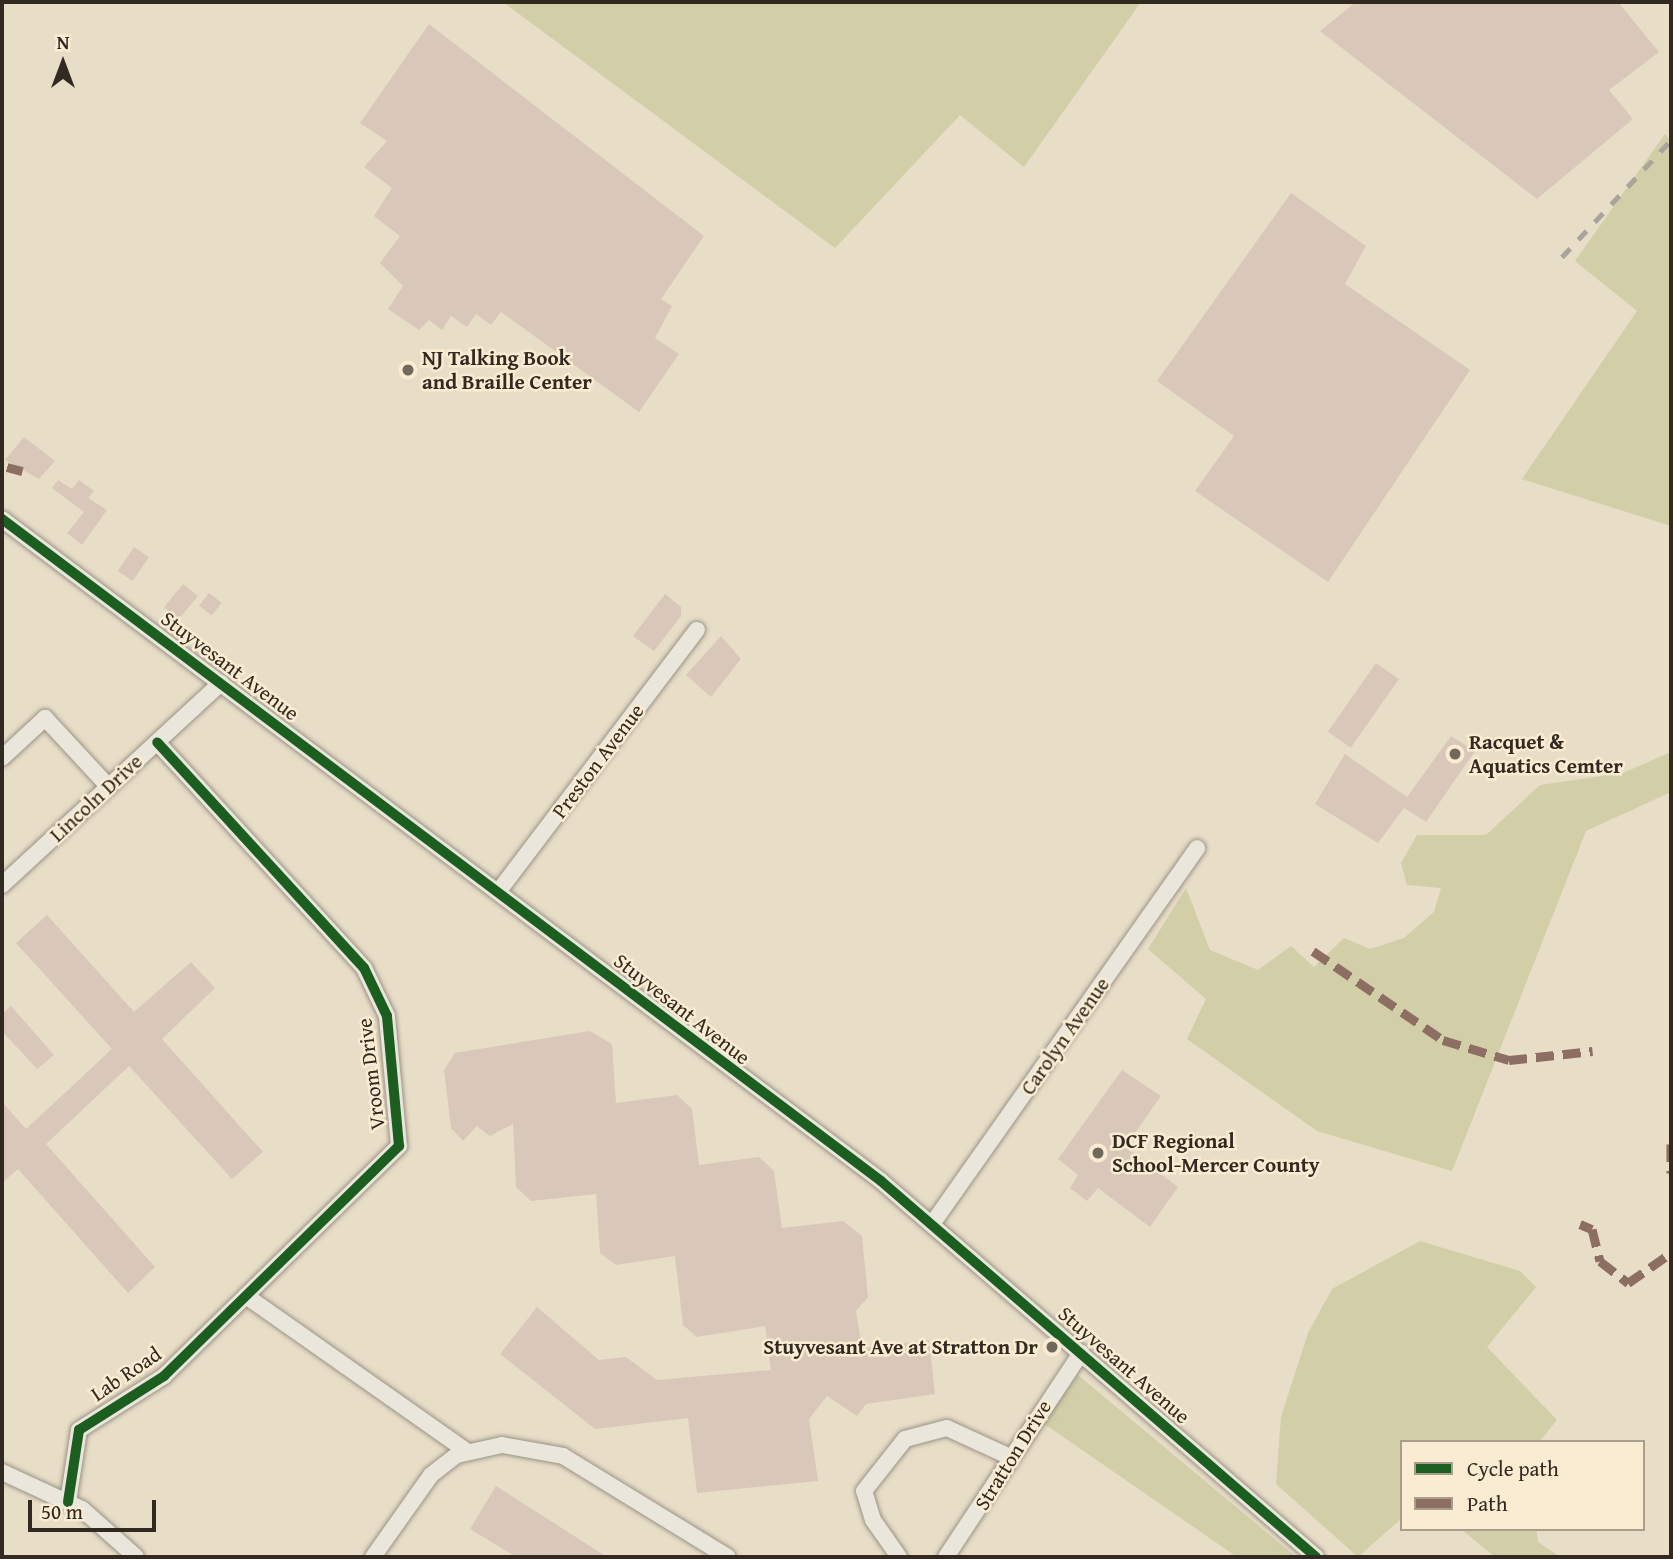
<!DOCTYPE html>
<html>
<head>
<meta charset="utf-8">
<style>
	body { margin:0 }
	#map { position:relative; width:1673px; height:1559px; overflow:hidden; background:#e8ddc7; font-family:"Gentium Book Plus",serif }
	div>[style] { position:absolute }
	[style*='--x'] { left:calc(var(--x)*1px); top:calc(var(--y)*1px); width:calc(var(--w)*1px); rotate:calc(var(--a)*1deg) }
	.green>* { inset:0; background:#d1cea8 }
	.building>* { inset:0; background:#d9c8b9; transform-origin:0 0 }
	.roads { filter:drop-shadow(0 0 2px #9a9386) drop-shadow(0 0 2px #9a9386) }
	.street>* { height:16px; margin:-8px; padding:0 8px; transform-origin:8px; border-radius:8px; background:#ebe6db }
	.rail>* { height:5px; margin-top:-2.5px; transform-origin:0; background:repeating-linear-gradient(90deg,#aaa59c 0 12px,transparent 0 24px) }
	.quiet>* { height:9px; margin-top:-4.5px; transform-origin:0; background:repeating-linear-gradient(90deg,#8d6e63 0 18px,transparent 0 27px) }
	.cycleway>* { height:10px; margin:-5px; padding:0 5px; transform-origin:5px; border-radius:5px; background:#1b5e20 }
	.dots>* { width:19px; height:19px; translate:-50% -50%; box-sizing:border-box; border:4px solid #f9ecd2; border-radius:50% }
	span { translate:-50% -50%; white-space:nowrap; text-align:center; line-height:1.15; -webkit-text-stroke:5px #f9ecd2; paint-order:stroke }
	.poi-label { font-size:21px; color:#322921; font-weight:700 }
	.left { translate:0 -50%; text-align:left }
	.right { translate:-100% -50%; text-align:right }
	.street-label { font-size:21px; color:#322921 }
	.frame { position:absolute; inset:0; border:4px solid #322921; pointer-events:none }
	.legend { position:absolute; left:1400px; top:1440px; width:245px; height:91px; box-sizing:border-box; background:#f9ecd2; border:2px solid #a99e8b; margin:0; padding:9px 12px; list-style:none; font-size:21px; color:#322921 }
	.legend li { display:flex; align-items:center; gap:14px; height:35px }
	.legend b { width:35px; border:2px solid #a99e8b }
	.north { position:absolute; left:28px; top:28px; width:70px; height:70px; -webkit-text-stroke:5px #f9ecd2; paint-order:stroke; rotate:0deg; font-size:19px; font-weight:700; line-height:28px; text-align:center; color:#322921 }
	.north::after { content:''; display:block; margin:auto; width:24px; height:32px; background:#322921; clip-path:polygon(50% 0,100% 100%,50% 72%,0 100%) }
	.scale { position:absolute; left:28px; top:1500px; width:128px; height:32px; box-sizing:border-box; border:4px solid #322921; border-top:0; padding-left:9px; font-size:21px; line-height:24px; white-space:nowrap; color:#322921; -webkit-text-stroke:5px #f9ecd2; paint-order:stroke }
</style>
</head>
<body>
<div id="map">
	<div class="green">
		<div style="clip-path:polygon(503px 2px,1141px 2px,1024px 167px,960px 115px,835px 248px)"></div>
		<div style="clip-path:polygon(1665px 134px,1671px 141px,1671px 526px,1522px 479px,1637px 311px,1575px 261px)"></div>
		<div style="clip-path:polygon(1671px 752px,1671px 792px,1586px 831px,1452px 1171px,1317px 1131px,1187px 1039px,1206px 999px,1148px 949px,1186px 888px,1210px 950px,1258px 970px,1291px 946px,1314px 967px,1344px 938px,1370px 949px,1404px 938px,1434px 912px,1441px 888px,1407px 885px,1401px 863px,1417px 835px,1486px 835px,1540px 785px,1623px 773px)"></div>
		<div style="clip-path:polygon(1420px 1241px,1520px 1271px,1536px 1287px,1487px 1347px,1557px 1420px,1539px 1442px,1402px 1442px,1402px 1518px,1358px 1557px,1276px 1484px,1281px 1417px,1308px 1333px,1332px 1289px)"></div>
		<div style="clip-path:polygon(1078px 1375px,1296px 1557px,1237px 1557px,1043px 1423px)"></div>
		<div style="clip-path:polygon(1461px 1529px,1536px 1529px,1538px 1542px,1560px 1557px,1495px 1557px)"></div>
	</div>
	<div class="building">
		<div style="clip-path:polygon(1356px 2px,1618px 2px,1659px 52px,1609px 90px,1633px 119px,1537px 199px,1320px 31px)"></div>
		<div style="clip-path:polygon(429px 24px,704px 236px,661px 299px,672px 306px,655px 338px,679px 354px,639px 412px,501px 312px,491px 325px,476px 314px,467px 327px,451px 316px,442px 330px,429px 320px,419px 330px,388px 309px,403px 286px,380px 263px,400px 236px,374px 216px,392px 188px,364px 167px,387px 141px,360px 123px)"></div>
		<div style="clip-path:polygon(1291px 193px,1366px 246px,1345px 284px,1470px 370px,1328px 582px,1195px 491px,1234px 436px,1157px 381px)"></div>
		<div style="clip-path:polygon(24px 437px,55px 461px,39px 479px,5px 460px)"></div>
		<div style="clip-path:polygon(58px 480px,72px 489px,79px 480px,94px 491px,88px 498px,107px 510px,82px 545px,67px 533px,84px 512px,52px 488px)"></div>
		<div style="left:134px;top:547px;width:18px;height:29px;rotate:34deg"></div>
		<div style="left:183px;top:584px;width:19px;height:30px;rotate:39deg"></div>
		<div style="left:209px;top:593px;width:16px;height:16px;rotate:38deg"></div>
		<div style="clip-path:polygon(665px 594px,681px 607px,681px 616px,654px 651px,633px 636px)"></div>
		<div style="clip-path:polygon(721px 636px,741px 659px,711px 697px,686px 675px)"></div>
		<div style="left:1376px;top:663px;width:28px;height:84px;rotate:35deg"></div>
		<div style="clip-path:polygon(1451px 736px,1475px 751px,1426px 822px,1404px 808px,1378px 843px,1315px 804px,1345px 754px,1407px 797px)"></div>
		<div style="clip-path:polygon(47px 915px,134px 1012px,191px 962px,215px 988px,162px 1039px,263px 1152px,232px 1179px,129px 1066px,46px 1144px,155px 1267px,128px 1293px,18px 1169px,2px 1183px,2px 1102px,26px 1129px,112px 1049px,16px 943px)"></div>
		<div style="clip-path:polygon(11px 1006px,54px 1055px,37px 1069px,2px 1031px,2px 1014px)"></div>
		<div style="clip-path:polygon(590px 1031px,612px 1044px,616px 1103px,677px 1095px,692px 1109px,699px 1165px,759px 1157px,774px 1171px,782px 1228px,843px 1221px,862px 1236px,868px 1297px,856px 1311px,862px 1348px,929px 1340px,935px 1394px,866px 1404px,857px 1416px,827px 1396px,809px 1419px,818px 1481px,697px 1493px,688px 1418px,595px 1429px,500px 1354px,537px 1307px,599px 1360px,626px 1357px,657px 1380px,771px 1370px,765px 1326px,697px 1337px,683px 1325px,675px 1256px,616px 1265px,600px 1253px,596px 1194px,531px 1201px,516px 1187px,513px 1124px,490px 1136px,477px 1126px,463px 1141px,451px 1128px,444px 1070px,455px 1053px)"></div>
		<div style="clip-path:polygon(1122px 1070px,1161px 1096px,1125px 1147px,1178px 1187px,1150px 1227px,1098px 1188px,1087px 1201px,1070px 1188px,1078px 1175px,1058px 1159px)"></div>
		<div style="clip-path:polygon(496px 1486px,607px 1557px,516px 1557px,470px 1529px)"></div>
	</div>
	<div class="roads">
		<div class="street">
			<div style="--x:2;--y:519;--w:1100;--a:36.98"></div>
			<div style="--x:881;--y:1181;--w:575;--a:40.84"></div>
			<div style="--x:2;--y:758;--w:59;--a:-42.9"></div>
			<div style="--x:45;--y:718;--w:94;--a:47.2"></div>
			<div style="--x:2;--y:885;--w:298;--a:-42.7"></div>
			<div style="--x:498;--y:892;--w:329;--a:-52.8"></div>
			<div style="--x:932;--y:1224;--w:460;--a:-54.8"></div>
			<div style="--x:246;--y:1296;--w:271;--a:35.1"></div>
			<div style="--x:2;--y:1472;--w:88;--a:24.8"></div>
			<div style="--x:82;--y:1509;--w:72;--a:41.6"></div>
			<div style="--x:68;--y:1502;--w:73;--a:-81.3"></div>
			<div style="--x:79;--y:1430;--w:101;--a:-32.4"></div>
			<div style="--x:164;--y:1376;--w:329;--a:-44.4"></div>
			<div style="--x:399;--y:1146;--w:131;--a:-95.3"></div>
			<div style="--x:387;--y:1016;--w:53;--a:-115.6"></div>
			<div style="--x:364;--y:968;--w:306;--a:-132.5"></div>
			<div style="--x:373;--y:1557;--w:100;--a:-54.7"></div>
			<div style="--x:431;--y:1475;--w:33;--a:-38"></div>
			<div style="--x:457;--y:1455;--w:46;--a:-12.5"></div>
			<div style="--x:502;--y:1445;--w:62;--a:10.2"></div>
			<div style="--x:563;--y:1456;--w:193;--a:31.5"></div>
			<div style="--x:899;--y:1557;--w:45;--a:-125.1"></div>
			<div style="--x:873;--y:1520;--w:30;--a:-107"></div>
			<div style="--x:864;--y:1491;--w:66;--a:-51.7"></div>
			<div style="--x:905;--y:1439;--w:43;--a:-14.7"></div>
			<div style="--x:947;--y:1428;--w:69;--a:24.7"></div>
			<div style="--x:946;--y:1557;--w:245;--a:-56.5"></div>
		</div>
	</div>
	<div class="rail">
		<div style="--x:1562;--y:257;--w:160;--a:-47"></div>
	</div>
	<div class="quiet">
		<div style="--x:7;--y:467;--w:16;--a:15"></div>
		<div style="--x:1313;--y:951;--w:158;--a:34.4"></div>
		<div style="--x:1443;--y:1040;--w:69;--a:16.9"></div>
		<div style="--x:1509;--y:1060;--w:84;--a:-6.1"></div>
		<div style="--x:1671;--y:1144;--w:29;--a:90"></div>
		<div style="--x:1580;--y:1224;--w:13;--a:23"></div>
		<div style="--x:1592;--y:1229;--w:33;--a:76"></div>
		<div style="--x:1600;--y:1261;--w:36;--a:38"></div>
		<div style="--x:1628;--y:1283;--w:52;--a:-34.9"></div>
	</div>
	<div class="cycleway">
		<div style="--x:2;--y:519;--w:1100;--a:36.98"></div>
		<div style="--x:881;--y:1181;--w:575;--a:40.84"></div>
		<div style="--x:68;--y:1502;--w:73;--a:-81.3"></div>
		<div style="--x:79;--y:1430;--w:101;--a:-32.4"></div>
		<div style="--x:164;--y:1376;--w:329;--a:-44.4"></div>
		<div style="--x:399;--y:1146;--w:131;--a:-95.3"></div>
		<div style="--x:387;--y:1016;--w:53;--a:-115.6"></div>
		<div style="--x:364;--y:968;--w:306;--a:-132.5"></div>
	</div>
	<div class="dots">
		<div style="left:408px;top:370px;background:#72685b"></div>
		<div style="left:1455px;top:754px;background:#72685b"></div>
		<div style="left:1098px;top:1153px;background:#72685b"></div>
		<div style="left:1052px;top:1347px;background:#72685b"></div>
	</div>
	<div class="poi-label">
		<span class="left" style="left:422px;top:370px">NJ Talking Book<br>and Braille Center</span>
		<span class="left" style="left:1469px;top:754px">Racquet &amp;<br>Aquatics Cemter</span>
		<span class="left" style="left:1112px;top:1153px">DCF Regional<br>School-Mercer County</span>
		<span class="right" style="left:1038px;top:1347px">Stuyvesant Ave at Stratton Dr</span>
	</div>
	<div class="street-label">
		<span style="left:230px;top:666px;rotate:37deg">Stuyvesant Avenue</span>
		<span style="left:598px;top:761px;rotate:-53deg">Preston Avenue</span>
		<span style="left:96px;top:798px;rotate:-43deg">Lincoln Drive</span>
		<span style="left:682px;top:1009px;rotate:38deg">Stuyvesant Avenue</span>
		<span style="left:1065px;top:1036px;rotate:-55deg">Carolyn Avenue</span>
		<span style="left:371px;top:1074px;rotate:-97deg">Vroom Drive</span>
		<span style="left:1124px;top:1365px;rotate:41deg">Stuyvesant Avenue</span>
		<span style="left:126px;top:1374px;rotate:-34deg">Lab Road</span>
		<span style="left:1013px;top:1455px;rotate:-58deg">Stratton Drive</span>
	</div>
	<div class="frame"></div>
	<ul class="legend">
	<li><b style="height:9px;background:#1b5e20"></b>Cycle path</li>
	<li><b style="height:9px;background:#8d6e63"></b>Path</li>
	</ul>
	<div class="north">N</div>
	<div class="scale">50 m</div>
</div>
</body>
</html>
